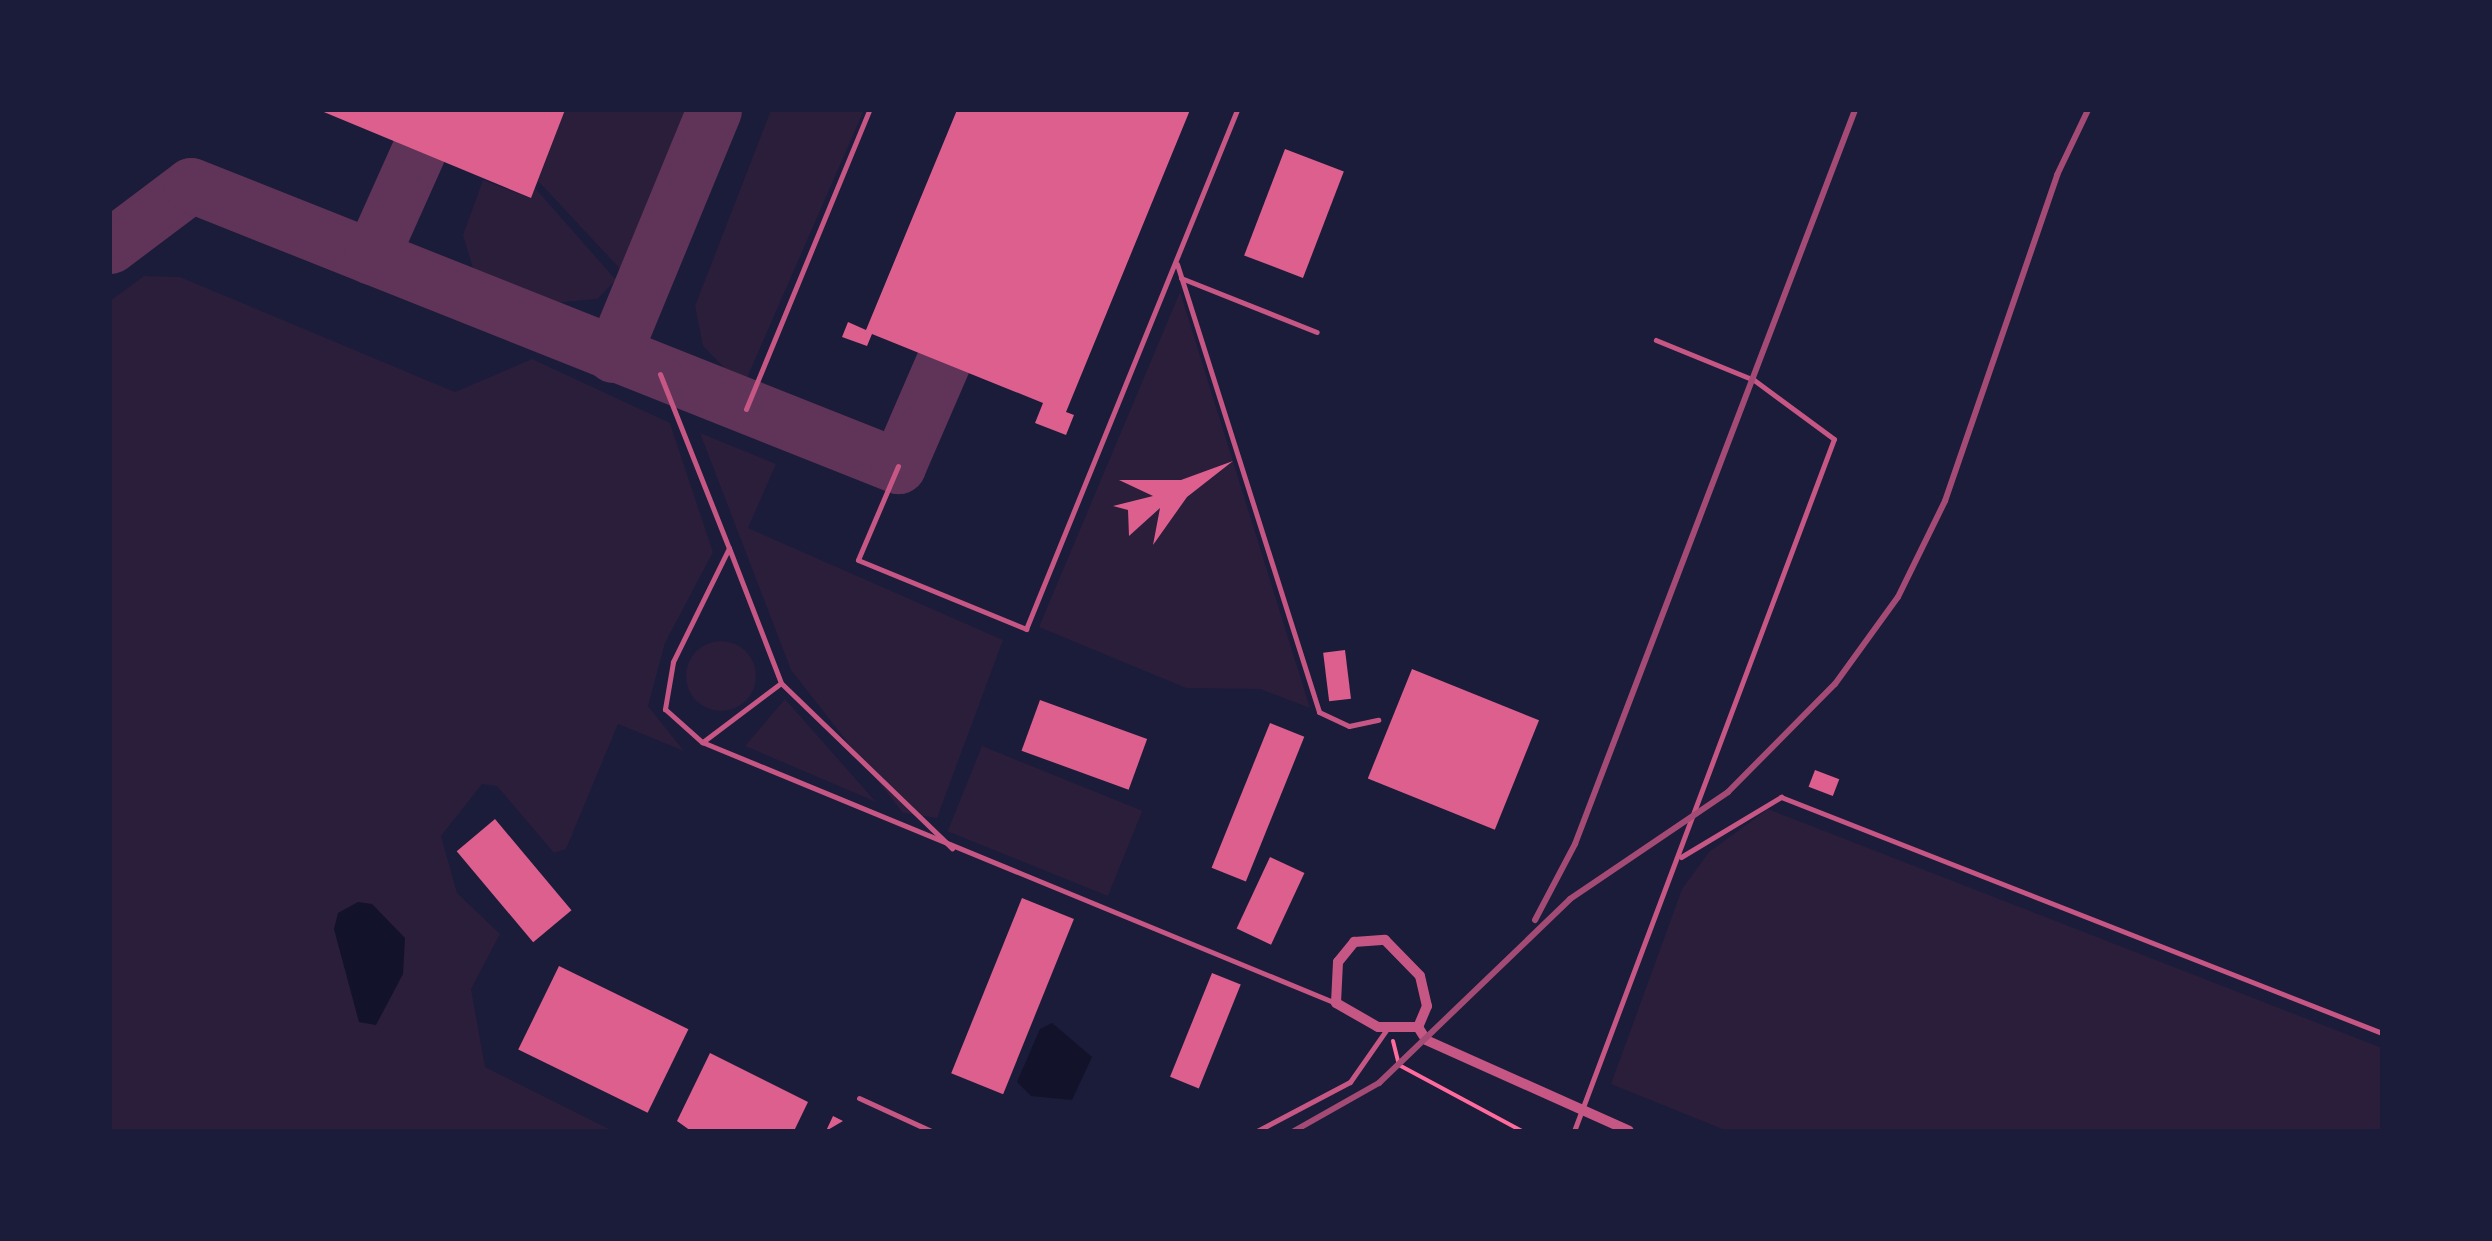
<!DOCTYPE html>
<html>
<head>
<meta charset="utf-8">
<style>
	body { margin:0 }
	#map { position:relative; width:2492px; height:1241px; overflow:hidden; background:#1b1b3a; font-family:Spectral,serif }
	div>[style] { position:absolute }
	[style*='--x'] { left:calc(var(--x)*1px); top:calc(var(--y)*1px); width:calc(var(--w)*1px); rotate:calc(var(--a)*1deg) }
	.green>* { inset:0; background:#2a1e3b; transform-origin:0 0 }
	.round { border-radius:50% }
	.water>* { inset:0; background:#12122b }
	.taxiway>* { height:55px; margin:-27.5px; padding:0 27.5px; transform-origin:27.5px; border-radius:27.5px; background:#603358 }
	.building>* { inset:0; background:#dd5f8e; transform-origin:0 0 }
	.path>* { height:4px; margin:-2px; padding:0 2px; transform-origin:2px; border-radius:2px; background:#ff6b9d }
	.service>* { height:5px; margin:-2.5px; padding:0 2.5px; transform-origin:2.5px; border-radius:2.5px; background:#c65784 }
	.minor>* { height:10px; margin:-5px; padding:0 5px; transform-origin:5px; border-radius:5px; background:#c65784 }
	.rail>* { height:6px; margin:-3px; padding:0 3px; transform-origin:3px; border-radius:3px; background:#a44b75 }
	span { translate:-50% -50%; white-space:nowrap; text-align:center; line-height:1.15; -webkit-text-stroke:8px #1b1b3a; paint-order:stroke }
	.frame { position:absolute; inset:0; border:112px solid #1b1b3a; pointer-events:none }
</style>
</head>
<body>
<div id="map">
	<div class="green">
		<div style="clip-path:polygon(565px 110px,704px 110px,639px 260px,624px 273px,538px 181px)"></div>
		<div style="clip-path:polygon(771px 110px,864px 110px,743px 387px,703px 346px,695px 306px)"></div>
		<div style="clip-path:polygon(483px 180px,530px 198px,535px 188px,616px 280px,597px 299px,540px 304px,475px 275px,463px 235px)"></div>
		<div style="clip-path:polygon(144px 276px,180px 277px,455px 392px,532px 359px,670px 423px,713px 552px,665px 643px,648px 706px,684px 751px,618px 724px,566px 849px,554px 853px,497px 786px,482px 784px,441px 836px,457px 893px,500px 934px,471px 989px,485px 1067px,613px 1131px,110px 1131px,110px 301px)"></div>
		<div style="clip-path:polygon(1180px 292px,1310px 708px,1260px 689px,1186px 688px,1039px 627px)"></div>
		<div style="clip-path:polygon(700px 433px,776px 464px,748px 528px,1003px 640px,937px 818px,903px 813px,791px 670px)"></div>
		<div class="round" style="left:686px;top:641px;width:70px;height:70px"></div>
		<div style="clip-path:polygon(785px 699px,876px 802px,745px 746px)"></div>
		<div style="left:982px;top:746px;width:173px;height:92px;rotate:22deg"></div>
		<div style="clip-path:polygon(1768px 809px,2382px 1048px,2382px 1131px,1727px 1131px,1611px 1084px,1682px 889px,1709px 852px)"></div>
	</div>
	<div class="water">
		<div style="clip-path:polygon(358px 902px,372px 904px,405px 938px,403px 974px,376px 1025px,359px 1022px,334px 929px,338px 913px)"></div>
		<div style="clip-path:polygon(1052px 1023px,1092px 1057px,1072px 1100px,1031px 1096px,1017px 1082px,1040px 1029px)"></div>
	</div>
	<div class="taxiway">
		<div style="--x:110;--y:246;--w:101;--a:-37"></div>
		<div style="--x:191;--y:185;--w:761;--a:21.68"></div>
		<div style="--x:898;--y:466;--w:113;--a:-66.6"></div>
		<div style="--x:371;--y:257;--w:115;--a:-65.9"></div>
		<div style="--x:613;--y:355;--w:265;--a:-67.6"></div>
	</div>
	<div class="building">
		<div style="clip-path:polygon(319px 110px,565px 110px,531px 198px)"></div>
		<div style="clip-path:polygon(957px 110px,1190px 110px,1066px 412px,1074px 415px,1066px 435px,1035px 423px,1043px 403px,872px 334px,867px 346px,842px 337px,848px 322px,866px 330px)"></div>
		<div style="left:1285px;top:149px;width:63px;height:114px;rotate:21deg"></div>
		<div style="clip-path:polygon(1233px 461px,1187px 497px,1153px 545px,1160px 508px,1129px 536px,1128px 510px,1113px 506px,1153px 496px,1119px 480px,1181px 480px)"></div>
		<div style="left:1345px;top:650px;width:49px;height:22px;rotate:83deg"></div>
		<div style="left:1412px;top:669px;width:137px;height:118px;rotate:22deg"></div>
		<div style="left:1040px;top:700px;width:114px;height:54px;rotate:20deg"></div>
		<div style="left:1270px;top:723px;width:37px;height:156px;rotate:22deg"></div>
		<div style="left:1815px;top:770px;width:26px;height:18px;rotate:21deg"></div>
		<div style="left:495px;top:819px;width:119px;height:50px;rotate:50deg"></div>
		<div style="left:1270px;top:857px;width:38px;height:79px;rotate:25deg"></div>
		<div style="left:1022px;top:898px;width:56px;height:189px;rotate:22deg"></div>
		<div style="left:559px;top:966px;width:144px;height:93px;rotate:26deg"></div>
		<div style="left:1212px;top:973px;width:31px;height:112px;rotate:22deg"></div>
		<div style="clip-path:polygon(710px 1053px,808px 1102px,794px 1131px,691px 1131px,677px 1121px)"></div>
		<div style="clip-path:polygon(833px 1116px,843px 1121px,826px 1131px)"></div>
	</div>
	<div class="path">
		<div style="--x:1393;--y:1041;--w:25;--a:76"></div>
		<div style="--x:1399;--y:1065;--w:140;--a:28.2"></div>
	</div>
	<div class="service">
		<div style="--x:1177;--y:264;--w:470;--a:72.4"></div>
		<div style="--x:1319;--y:712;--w:33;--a:25"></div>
		<div style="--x:1349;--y:726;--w:30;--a:-12"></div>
		<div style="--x:1181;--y:278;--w:146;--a:21.7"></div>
		<div style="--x:660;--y:374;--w:187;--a:68.4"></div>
		<div style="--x:729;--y:548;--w:127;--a:116.2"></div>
		<div style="--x:673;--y:662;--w:48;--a:99.7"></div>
		<div style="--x:665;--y:709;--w:50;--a:41.7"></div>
		<div style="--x:702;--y:742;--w:682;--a:22.39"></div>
		<div style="--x:746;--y:409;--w:323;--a:-67.6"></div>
		<div style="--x:898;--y:466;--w:102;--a:113.1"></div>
		<div style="--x:858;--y:560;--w:182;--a:22.3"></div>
		<div style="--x:1026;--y:629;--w:560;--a:-67.88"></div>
		<div style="--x:729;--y:548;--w:145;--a:68.9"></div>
		<div style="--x:781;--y:683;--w:238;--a:44"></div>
		<div style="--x:704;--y:741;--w:96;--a:-37"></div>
		<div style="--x:1681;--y:857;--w:117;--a:-31"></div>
		<div style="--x:1781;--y:797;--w:646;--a:21.44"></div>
		<div style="--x:859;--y:1098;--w:79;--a:24.6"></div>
		<div style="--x:1257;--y:1131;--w:105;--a:-27.8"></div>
		<div style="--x:1350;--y:1082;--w:65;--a:-55.1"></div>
		<div style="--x:1574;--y:1131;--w:739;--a:-69.41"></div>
		<div style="--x:1834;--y:439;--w:99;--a:-143.6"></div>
		<div style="--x:1754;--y:380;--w:106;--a:-157.8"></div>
	</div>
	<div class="minor">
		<div style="--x:1385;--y:940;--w:50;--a:45.8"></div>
		<div style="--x:1420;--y:976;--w:31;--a:77"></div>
		<div style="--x:1427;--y:1006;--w:23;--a:113"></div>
		<div style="--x:1418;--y:1027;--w:40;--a:180"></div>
		<div style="--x:1378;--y:1027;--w:48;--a:-150.3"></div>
		<div style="--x:1336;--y:1003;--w:41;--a:-87.2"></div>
		<div style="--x:1338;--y:962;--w:26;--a:-51"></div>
		<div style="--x:1354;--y:942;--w:31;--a:-4"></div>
		<div style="--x:1418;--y:1027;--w:15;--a:58"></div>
		<div style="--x:1426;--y:1040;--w:222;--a:24.1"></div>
	</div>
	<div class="rail">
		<div style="--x:1535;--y:920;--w:86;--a:-62.2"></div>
		<div style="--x:1575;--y:844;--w:786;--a:-69.12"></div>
		<div style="--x:1294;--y:1131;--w:98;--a:-29.5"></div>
		<div style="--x:1379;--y:1083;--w:265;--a:-43.9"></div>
		<div style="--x:1570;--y:899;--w:191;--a:-34.1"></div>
		<div style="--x:1728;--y:792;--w:152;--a:-45.3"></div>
		<div style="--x:1835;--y:684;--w:107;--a:-54.1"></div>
		<div style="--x:1898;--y:597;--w:107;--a:-63.9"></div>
		<div style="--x:1945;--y:501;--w:345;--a:-71"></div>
		<div style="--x:2057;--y:175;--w:72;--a:-64.5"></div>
	</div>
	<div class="frame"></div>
</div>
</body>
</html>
